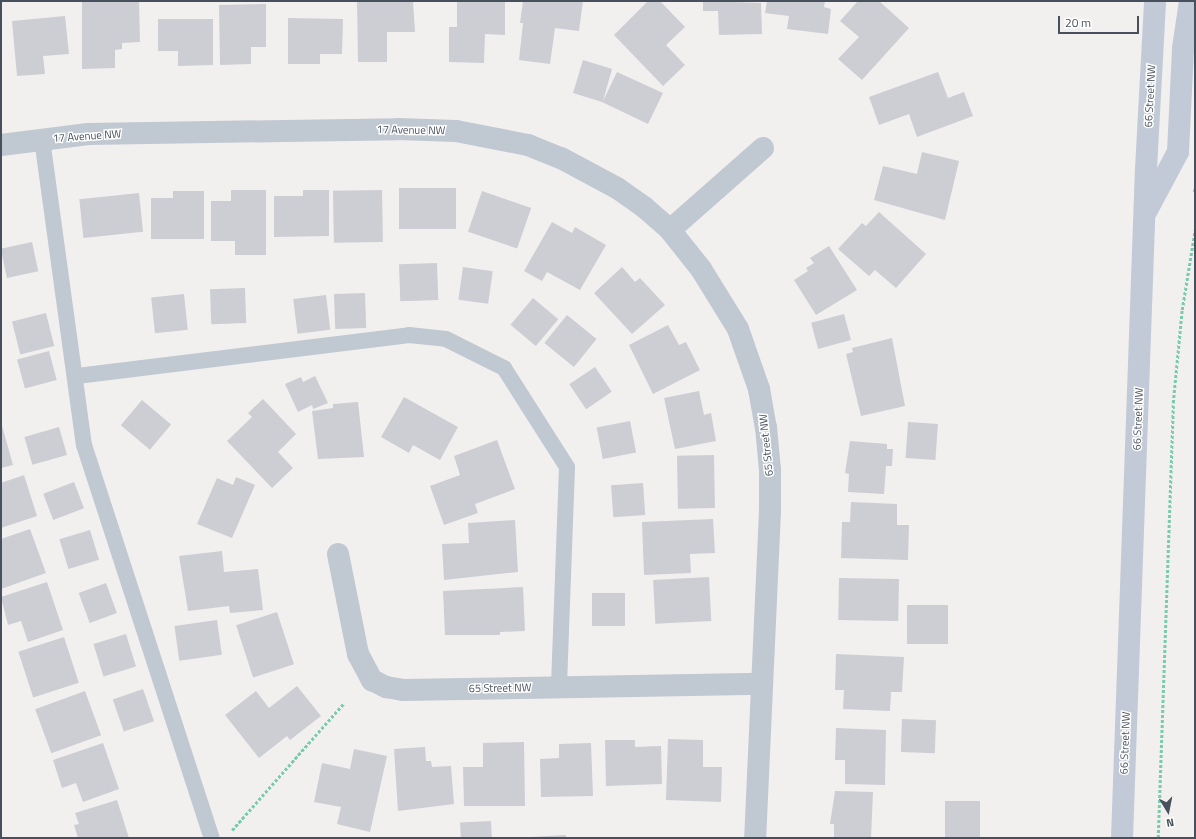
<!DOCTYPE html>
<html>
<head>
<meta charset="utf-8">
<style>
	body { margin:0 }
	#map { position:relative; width:1196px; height:839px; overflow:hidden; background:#f2efef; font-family:"Titillium Web",sans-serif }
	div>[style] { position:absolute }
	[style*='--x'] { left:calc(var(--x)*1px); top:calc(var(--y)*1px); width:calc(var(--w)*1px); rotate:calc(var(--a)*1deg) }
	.building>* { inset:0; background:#ccced4; transform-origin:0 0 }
	.path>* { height:2.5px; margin-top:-1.25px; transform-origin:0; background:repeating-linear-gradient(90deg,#77ccab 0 3px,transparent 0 5px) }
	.lane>* { height:16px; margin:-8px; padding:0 8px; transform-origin:8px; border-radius:8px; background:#c0c8d1 }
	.street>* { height:22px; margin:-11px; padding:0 11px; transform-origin:11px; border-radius:11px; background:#c0c8d1 }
	.secondary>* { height:22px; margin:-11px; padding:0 11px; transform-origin:11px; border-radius:11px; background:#c2cad7 }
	span { translate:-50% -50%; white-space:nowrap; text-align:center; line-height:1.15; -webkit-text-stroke:3px #fff; paint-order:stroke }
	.street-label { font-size:11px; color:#47505c }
	.frame { position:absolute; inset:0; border:2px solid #47505c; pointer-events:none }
	.north { position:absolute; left:1148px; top:791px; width:40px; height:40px; -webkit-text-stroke:3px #fff; paint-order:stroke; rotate:170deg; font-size:11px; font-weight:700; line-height:16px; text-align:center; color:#47505c }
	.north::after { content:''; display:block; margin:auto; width:14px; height:18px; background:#47505c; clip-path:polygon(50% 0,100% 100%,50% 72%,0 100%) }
	.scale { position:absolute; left:1058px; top:16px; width:81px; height:18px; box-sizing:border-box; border:2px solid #47505c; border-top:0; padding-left:5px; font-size:12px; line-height:14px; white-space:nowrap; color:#47505c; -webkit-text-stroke:3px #fff; paint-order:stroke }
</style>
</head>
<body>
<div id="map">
	<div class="building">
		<div style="clip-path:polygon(82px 1px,139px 1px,140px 42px,122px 43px,122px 49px,115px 50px,115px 68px,82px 69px)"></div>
		<div style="clip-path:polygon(357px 1px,413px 1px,415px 32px,387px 32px,387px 62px,358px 62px)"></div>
		<div style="clip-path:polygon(457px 1px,505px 1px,505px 35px,485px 34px,484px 63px,449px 62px,449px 27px,457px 27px)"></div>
		<div style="clip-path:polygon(523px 1px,583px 1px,579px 31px,555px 28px,550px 64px,519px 60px,523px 23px,520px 23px)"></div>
		<div style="clip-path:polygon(648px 1px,660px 1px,685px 27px,666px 45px,685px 65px,663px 86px,614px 35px)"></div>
		<div style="clip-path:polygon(703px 1px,761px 3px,762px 34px,719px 35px,718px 11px,703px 11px)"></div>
		<div style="clip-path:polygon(767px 1px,825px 1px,824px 7px,831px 9px,828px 34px,787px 29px,789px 16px,765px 13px)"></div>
		<div style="clip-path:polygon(858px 1px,879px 1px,909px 28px,862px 80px,838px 59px,859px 37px,840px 21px)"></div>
		<div style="clip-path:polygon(266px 4px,266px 47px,251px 47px,251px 64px,220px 65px,219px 5px)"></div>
		<div style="clip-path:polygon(65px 16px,69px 54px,43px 56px,45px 74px,17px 76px,12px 21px)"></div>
		<div style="clip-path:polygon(288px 18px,343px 19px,342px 54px,320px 54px,320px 64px,288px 64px)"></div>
		<div style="clip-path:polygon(158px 19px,213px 19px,213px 65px,178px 66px,178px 51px,158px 51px)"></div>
		<div style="clip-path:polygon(583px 60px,612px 69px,603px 101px,617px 72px,663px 93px,648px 124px,602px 102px,573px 93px)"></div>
		<div style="clip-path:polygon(938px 72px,948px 98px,964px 92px,973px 116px,917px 137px,909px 114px,879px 125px,869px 97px)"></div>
		<div style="clip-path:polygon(922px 152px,959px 161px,945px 220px,874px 200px,883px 166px,917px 174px)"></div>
		<div style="left:399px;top:188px;width:57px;height:41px"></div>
		<div style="clip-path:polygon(231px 190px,266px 190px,266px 255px,235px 255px,235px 241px,211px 241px,211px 201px,231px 201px)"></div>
		<div style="clip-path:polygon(303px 190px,329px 190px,329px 236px,274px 237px,274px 196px,303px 196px)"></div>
		<div style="left:382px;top:190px;width:52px;height:49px;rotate:89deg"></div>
		<div style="clip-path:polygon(173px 191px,204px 191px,204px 239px,151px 239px,151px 198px,173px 198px)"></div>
		<div style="left:482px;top:191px;width:52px;height:43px;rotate:19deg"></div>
		<div style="left:139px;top:193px;width:39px;height:60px;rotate:84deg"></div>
		<div style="clip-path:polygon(879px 212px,926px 254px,896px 288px,875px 270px,869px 276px,838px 249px,862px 223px,866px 226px)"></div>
		<div style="clip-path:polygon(552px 222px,572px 233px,575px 227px,606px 245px,580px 290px,547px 272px,542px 281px,524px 271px)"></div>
		<div style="left:32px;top:242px;width:30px;height:32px;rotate:78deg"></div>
		<div style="clip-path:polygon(829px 246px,857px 290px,816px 315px,794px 280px,808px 271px,806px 268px,814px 263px,810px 258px)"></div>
		<div style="left:437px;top:263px;width:37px;height:38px;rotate:88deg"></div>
		<div style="left:463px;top:267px;width:30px;height:33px;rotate:8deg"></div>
		<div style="clip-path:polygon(622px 267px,635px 282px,640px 278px,665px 305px,632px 334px,594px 293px)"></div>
		<div style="left:245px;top:288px;width:35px;height:35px;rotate:88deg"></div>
		<div style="left:365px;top:293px;width:35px;height:31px;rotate:88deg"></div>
		<div style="left:184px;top:294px;width:36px;height:33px;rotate:84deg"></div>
		<div style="left:326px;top:295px;width:35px;height:33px;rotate:83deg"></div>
		<div style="left:533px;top:298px;width:33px;height:35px;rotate:40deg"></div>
		<div style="left:46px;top:313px;width:34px;height:35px;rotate:76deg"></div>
		<div style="left:844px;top:314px;width:27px;height:34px;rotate:75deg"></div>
		<div style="left:567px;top:315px;width:38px;height:36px;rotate:39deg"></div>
		<div style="clip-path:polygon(668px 325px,679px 345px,686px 342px,700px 370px,653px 394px,629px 345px)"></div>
		<div style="clip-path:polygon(892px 338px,905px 406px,861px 416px,846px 354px,853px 352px,852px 348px)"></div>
		<div style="left:49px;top:351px;width:30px;height:33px;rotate:75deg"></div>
		<div style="left:595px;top:367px;width:30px;height:31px;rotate:56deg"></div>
		<div style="clip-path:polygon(315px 376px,328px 403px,313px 409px,312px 405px,298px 412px,285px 384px,301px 377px,303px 382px)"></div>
		<div style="clip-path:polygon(699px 391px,704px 415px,711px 413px,716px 441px,675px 449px,664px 398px)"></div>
		<div style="clip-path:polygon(404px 397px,458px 427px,440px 460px,413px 445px,409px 453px,381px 437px)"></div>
		<div style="clip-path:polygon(263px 399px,296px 434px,278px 452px,293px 468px,272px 488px,227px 441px,252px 417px,248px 413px)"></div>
		<div style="left:142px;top:400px;width:38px;height:33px;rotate:40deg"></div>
		<div style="clip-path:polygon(358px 402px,364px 457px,318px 459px,312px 411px,333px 408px,333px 404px)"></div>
		<div style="left:630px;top:421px;width:32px;height:34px;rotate:79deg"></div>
		<div style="clip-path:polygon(1px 422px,13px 465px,1px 468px)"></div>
		<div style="left:908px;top:422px;width:30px;height:36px;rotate:4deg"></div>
		<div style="left:59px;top:427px;width:29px;height:36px;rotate:74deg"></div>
		<div style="clip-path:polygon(497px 440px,515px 489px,475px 504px,478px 513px,444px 525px,430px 486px,460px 475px,454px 456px)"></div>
		<div style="clip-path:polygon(850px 441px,887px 444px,887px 449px,893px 449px,892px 466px,886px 466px,884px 494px,848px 492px,849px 474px,845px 473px)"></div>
		<div style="left:714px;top:455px;width:53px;height:37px;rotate:89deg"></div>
		<div style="clip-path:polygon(24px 475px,37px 516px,1px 528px,1px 483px)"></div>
		<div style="clip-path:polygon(236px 477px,255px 485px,232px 538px,197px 524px,217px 478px,233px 485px)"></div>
		<div style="left:74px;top:482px;width:28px;height:33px;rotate:69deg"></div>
		<div style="left:643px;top:483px;width:32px;height:32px;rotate:86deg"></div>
		<div style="clip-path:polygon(851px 502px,897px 504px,897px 525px,909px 525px,908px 560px,841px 558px,842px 522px,850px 522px)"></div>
		<div style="clip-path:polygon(713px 519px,715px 553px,690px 554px,691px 573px,644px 575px,642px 522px)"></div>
		<div style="clip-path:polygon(515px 520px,518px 572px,444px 580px,442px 544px,469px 543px,468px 523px)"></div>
		<div style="clip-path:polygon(30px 529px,46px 573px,1px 589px,1px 539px)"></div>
		<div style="left:90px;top:530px;width:31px;height:32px;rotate:73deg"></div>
		<div style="clip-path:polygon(222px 551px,224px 572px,258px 569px,263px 610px,230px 613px,229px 606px,188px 611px,179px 556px)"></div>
		<div style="left:709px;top:577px;width:44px;height:56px;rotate:87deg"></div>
		<div style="left:839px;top:578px;width:60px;height:42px;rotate:1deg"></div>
		<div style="clip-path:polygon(47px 582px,63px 630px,28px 642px,21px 621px,8px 625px,1px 597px)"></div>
		<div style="left:106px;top:583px;width:32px;height:29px;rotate:70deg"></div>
		<div style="clip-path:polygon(523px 587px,525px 631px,500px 632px,500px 635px,445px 635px,443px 591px)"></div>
		<div style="left:592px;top:593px;width:33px;height:33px"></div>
		<div style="left:907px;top:605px;width:41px;height:39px"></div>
		<div style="left:277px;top:612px;width:55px;height:43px;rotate:72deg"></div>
		<div style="left:217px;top:620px;width:35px;height:43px;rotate:82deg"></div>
		<div style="left:126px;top:634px;width:34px;height:34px;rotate:73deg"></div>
		<div style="left:64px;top:637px;width:48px;height:48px;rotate:72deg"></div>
		<div style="clip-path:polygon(836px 654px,904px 657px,902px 692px,891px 692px,890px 711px,843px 709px,844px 690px,835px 690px)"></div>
		<div style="clip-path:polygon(297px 686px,321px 716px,290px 740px,287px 736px,259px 758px,225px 715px,256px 691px,269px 708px)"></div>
		<div style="left:143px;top:689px;width:34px;height:32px;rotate:71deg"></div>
		<div style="left:85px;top:691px;width:47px;height:53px;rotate:70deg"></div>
		<div style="left:902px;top:719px;width:34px;height:33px;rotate:2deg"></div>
		<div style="clip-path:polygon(836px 728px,886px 730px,885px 785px,845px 784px,845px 760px,835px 760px)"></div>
		<div style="clip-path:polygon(668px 739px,703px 740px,703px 767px,722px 767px,721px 802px,666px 800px)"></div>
		<div style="clip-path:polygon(605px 740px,635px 740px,635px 747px,661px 746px,662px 784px,606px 786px)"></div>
		<div style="clip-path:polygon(524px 742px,525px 806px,464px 806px,463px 767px,483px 767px,483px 743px)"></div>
		<div style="clip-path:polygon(103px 743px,119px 789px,83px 802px,76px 783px,62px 788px,53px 760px)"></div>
		<div style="clip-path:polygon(591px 743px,593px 796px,541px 797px,540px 759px,559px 758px,559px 744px)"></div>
		<div style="clip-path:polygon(425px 747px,426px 761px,431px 761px,432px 767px,451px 766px,454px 804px,398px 811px,394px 749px)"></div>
		<div style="clip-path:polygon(354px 749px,387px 756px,370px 832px,337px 824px,341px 807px,314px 802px,322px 763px,350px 769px)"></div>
		<div style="clip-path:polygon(835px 791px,873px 792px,871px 838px,834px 838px,834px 824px,830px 824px)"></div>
		<div style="clip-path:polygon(117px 800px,129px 838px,78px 838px,74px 825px,79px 824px,75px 813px)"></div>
		<div style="left:945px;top:801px;width:35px;height:36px"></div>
		<div style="left:491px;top:821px;width:17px;height:31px;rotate:87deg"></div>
		<div style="clip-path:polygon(566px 835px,566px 838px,531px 838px,531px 837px)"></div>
	</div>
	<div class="path">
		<div style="--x:1195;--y:189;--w:3;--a:90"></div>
		<div style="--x:232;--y:830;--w:169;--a:-48.6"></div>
		<div style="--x:1158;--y:838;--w:435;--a:-88"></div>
		<div style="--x:1173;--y:403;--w:93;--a:-84.5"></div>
		<div style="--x:1182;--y:310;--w:81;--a:-80.8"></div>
	</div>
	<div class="lane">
		<div style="--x:42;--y:139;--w:309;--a:82.2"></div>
		<div style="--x:84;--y:445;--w:413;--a:72"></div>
		<div style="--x:77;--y:376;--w:335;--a:-7"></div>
		<div style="--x:409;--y:335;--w:37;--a:6"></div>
		<div style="--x:446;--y:339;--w:65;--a:26.6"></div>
		<div style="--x:504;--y:368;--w:117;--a:57.5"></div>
		<div style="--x:567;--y:467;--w:220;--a:92.1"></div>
	</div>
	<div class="street">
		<div style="--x:1;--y:145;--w:88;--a:-7.2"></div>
		<div style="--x:88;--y:134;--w:310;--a:-0.9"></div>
		<div style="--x:398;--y:129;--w:58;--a:2"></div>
		<div style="--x:456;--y:131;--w:73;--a:11"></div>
		<div style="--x:528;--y:145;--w:35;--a:22"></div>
		<div style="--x:561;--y:158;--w:64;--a:28.2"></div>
		<div style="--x:617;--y:188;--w:33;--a:35"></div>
		<div style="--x:644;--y:207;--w:35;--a:41"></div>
		<div style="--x:670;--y:230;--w:124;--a:-41.4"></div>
		<div style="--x:670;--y:230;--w:50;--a:51.5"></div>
		<div style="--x:701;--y:269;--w:70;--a:58.3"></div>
		<div style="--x:738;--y:329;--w:64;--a:70.7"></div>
		<div style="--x:759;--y:389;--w:39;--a:80"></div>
		<div style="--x:766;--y:427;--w:43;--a:84.7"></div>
		<div style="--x:770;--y:470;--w:41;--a:90"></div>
		<div style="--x:770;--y:511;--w:327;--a:92.6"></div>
		<div style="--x:338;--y:554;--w:102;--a:78.7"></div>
		<div style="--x:358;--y:654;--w:30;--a:62"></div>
		<div style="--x:372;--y:680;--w:16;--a:27"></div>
		<div style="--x:386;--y:687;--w:17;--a:10"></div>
		<div style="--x:403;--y:690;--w:359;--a:-1"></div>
	</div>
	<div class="secondary">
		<div style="--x:1147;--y:210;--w:66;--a:-61.9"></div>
		<div style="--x:1178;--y:152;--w:104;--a:-87.2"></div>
		<div style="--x:1183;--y:48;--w:48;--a:-81.5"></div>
		<div style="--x:1122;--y:838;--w:669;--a:-87.95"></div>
		<div style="--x:1146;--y:169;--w:168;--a:-86.9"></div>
	</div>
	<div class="street-label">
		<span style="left:1150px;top:96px;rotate:-87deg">66 Street NW</span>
		<span style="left:411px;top:130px;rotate:1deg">17 Avenue NW</span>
		<span style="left:87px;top:136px;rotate:-4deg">17 Avenue NW</span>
		<span style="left:1138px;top:419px;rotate:-88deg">66 Street NW</span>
		<span style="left:766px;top:445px;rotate:-96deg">65 Street NW</span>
		<span style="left:500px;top:688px;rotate:-1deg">65 Street NW</span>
		<span style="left:1125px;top:743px;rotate:-88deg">66 Street NW</span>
	</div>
	<div class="frame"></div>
	<div class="north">N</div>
	<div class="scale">20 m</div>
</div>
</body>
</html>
